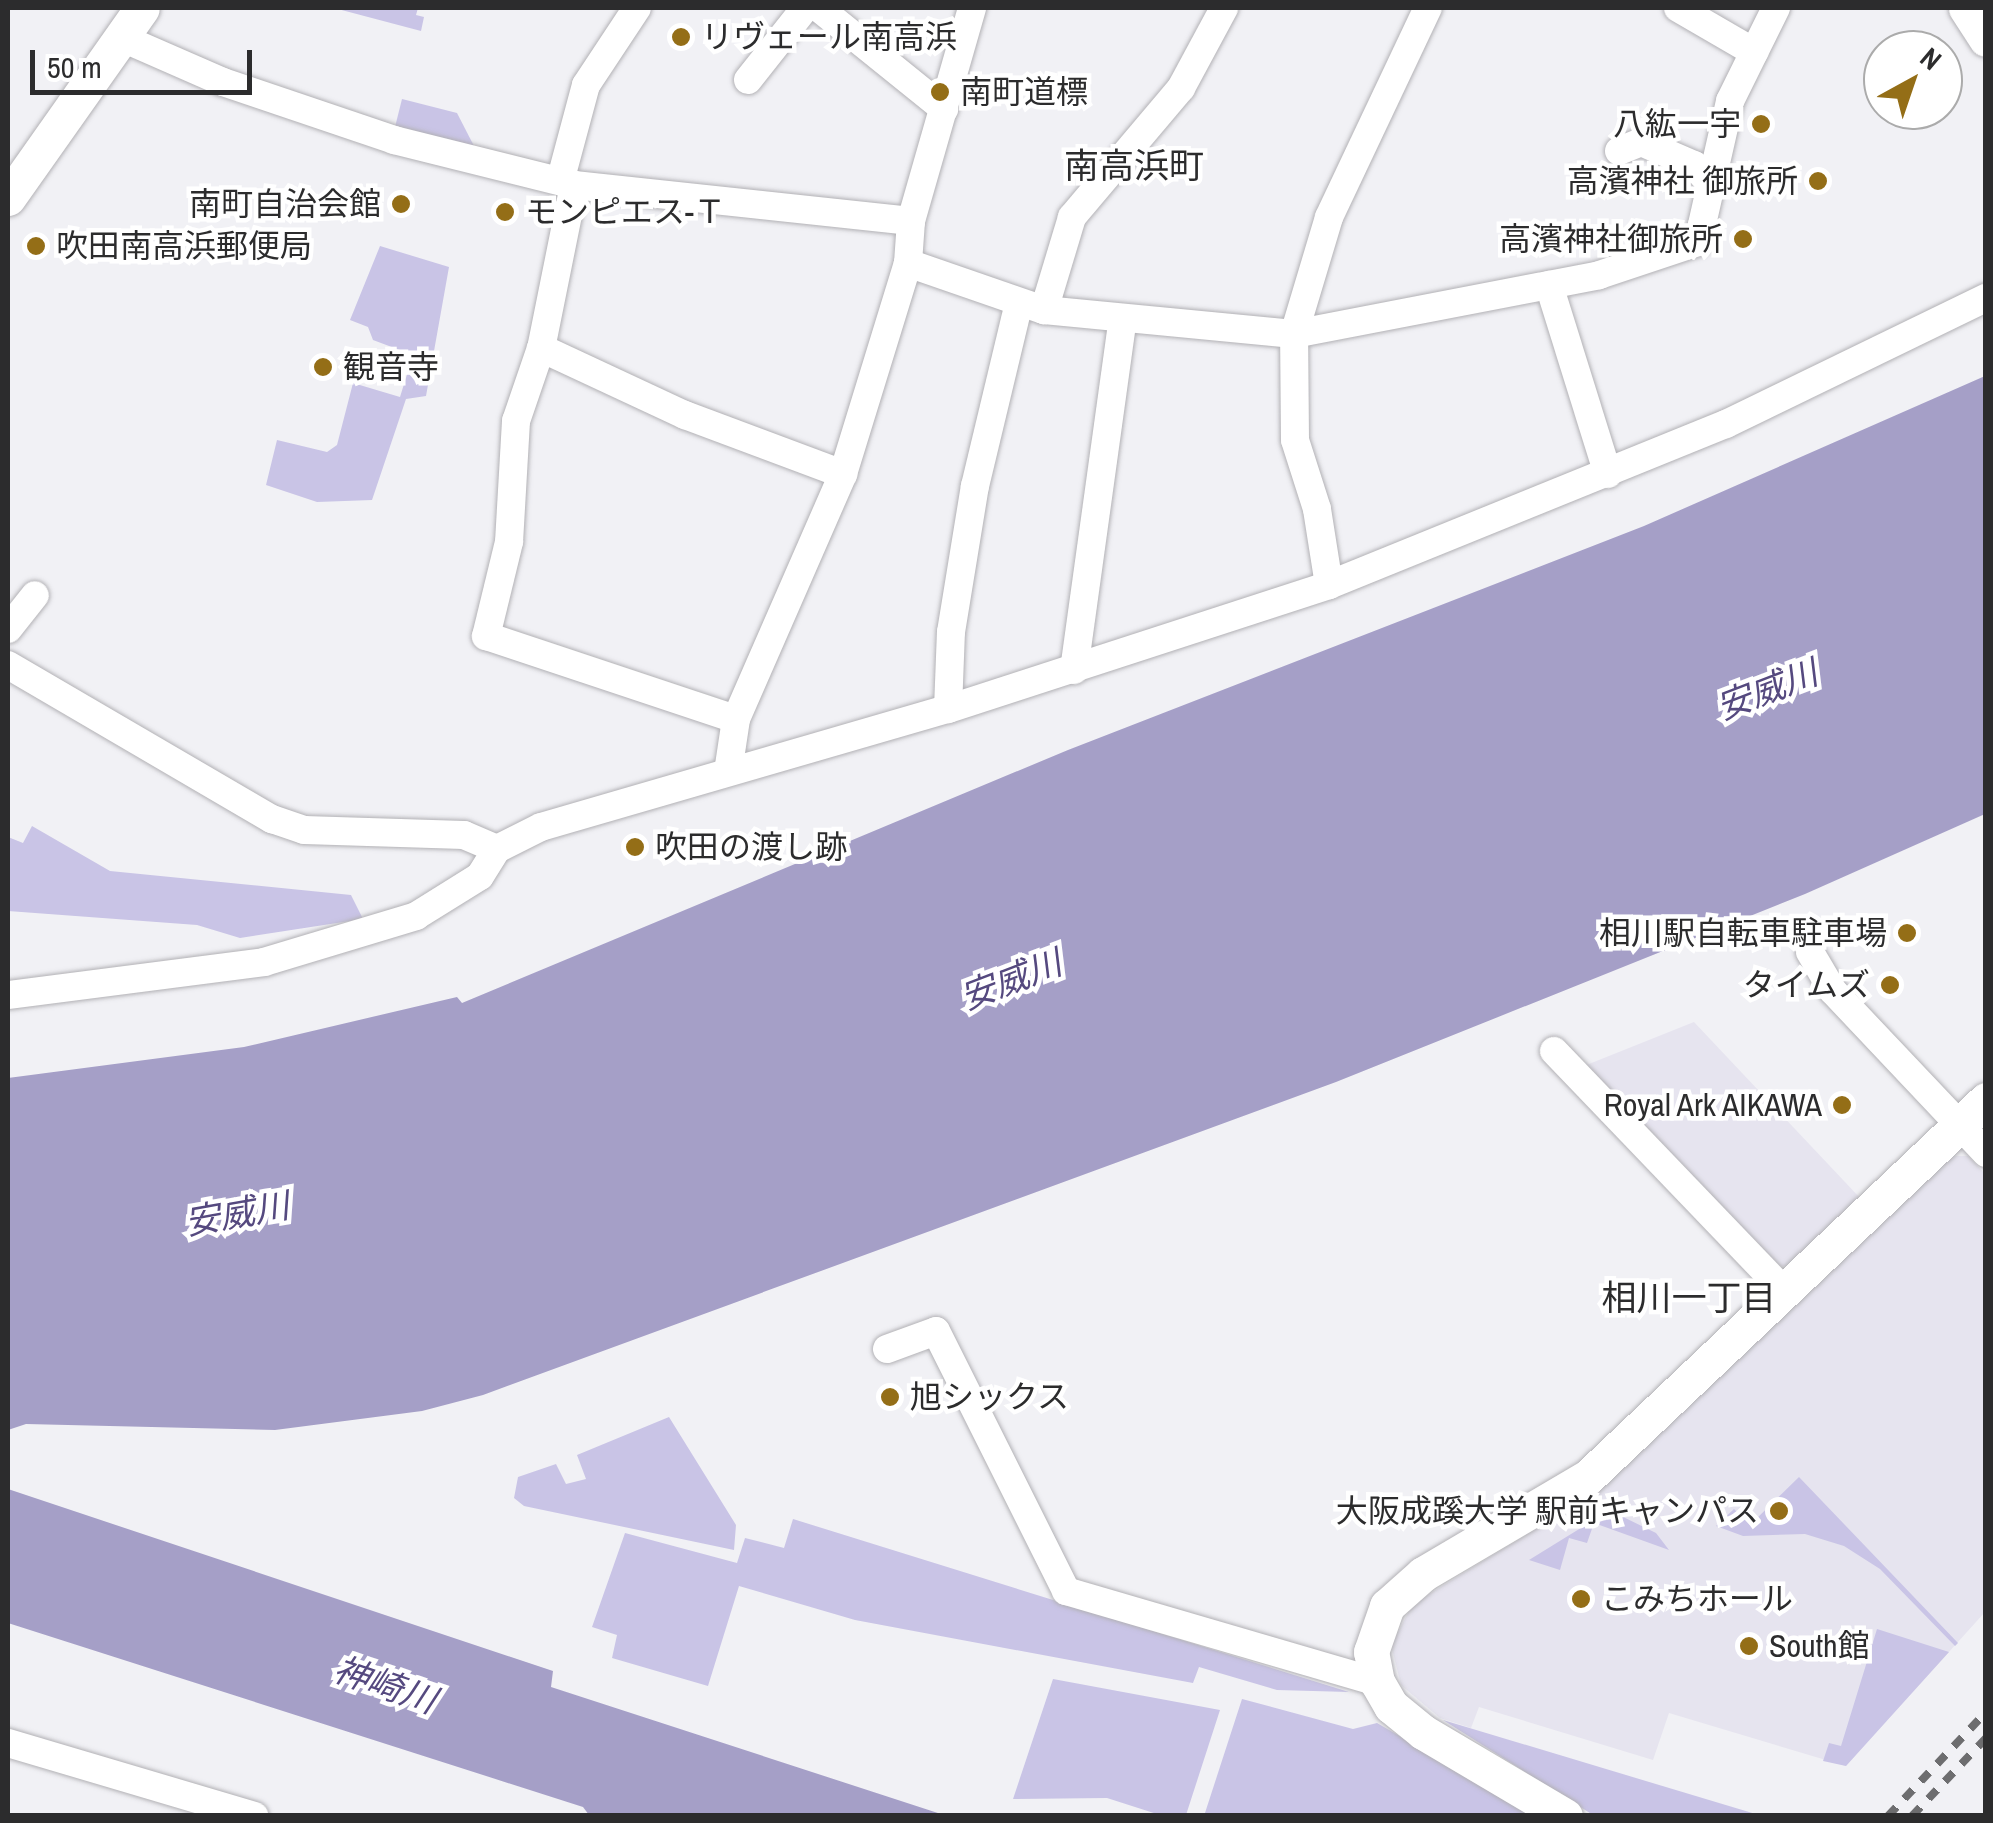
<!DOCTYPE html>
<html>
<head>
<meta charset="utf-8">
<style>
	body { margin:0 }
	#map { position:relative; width:1993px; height:1823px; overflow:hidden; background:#f1f1f5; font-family:"Archivo Narrow","Noto Sans JP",sans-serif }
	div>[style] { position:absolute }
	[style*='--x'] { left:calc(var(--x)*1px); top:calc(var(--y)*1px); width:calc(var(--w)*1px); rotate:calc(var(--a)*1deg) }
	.built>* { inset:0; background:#e6e4ef }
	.green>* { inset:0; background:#c9c4e6 }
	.water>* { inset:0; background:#a59fc7 }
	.roads { filter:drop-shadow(0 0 2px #b2b1b5) drop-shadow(0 0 2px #b2b1b5) }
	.minor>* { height:28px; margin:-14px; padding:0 14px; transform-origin:14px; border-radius:14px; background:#fff }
	.tertiary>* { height:35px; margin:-17.5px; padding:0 17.5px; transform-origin:17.5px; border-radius:17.5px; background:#fff }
	.rail>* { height:8px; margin-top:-4px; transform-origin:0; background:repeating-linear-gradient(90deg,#6d6d6f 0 12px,transparent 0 24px) }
	.dots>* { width:28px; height:28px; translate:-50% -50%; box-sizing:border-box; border:5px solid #fff; border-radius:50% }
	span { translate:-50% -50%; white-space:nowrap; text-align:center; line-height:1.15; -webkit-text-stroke:9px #fff; paint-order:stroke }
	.poi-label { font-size:32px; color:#2c2c2d }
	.left { translate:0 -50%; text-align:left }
	.right { translate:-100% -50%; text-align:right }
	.neighbourhood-label { font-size:35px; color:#2c2c2d }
	.water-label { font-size:35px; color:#55497f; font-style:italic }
	.frame { position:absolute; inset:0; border:10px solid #2c2c2d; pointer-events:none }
	.north { position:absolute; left:1863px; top:30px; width:100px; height:100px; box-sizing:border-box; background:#fff; border:2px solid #ababab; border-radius:50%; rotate:40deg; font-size:28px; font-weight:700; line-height:40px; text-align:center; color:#2c2c2d }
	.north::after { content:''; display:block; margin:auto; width:35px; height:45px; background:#946e17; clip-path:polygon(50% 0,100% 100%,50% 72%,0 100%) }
	.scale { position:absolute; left:30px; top:50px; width:222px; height:45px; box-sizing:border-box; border:5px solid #2c2c2d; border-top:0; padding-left:12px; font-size:30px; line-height:35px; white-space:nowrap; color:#2c2c2d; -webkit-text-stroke:8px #fff; paint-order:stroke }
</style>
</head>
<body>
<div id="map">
	<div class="built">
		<div style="clip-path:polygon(1694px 1022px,1861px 1199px,1788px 1266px,1772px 1266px,1584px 1066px)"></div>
		<div style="clip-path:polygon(1951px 1156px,1968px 1156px,1985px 1174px,1985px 1612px,1846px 1766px,1669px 1713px,1653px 1760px,1479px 1707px,1471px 1728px,1440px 1718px,1401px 1685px,1391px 1645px,1413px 1604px,1601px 1489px)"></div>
	</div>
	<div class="green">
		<div style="clip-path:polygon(334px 8px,418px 8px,416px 15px,424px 17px,421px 31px)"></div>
		<div style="clip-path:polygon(402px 99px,457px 113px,475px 148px,395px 127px)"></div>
		<div style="clip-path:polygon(380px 246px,449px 267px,426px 396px,406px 399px,372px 500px,317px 502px,266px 485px,277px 440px,327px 452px,337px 445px,353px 383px,400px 397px,413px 355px,373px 340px,368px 327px,350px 320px)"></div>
		<div style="clip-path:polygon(32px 826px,110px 871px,351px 895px,363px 919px,240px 938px,197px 925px,8px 911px,8px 837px,23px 843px)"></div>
		<div style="clip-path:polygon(669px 1417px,736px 1525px,734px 1550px,524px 1506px,514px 1498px,518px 1477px,556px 1464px,566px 1484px,586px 1479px,577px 1455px)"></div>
		<div style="clip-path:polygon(1799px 1477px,1958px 1643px,1955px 1646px,1880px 1569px,1844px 1546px,1805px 1534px,1743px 1536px,1716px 1526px,1734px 1509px,1750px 1525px)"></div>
		<div style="clip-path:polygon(1615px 1513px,1656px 1533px,1669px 1550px,1594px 1523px,1587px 1543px,1569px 1538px,1560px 1570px,1529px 1560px,1597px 1518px)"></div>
		<div style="clip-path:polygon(793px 1519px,1349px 1692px,1277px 1690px,1199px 1667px,1193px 1683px,855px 1620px,739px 1586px,708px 1686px,612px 1658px,617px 1635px,592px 1627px,625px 1533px,737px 1563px,745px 1538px,784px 1548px)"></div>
		<div style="clip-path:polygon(1877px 1629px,1949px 1652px,1846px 1766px,1823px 1761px,1829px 1743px,1841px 1746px)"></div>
		<div style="clip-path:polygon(1053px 1679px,1220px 1710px,1186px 1815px,1160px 1815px,1107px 1798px,1013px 1799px)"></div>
		<div style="clip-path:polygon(1242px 1699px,1353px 1729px,1377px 1723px,1536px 1815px,1204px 1816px)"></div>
		<div style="clip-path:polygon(1443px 1720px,1759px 1815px,1593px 1815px)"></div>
	</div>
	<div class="water">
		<div style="clip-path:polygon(1985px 376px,1985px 814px,1805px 894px,1336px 1082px,483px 1395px,422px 1411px,275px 1430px,26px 1424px,8px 1430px,8px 1078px,244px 1047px,457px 997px,462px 1003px,1068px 750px,1644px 526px)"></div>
		<div style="clip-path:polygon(8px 1489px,553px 1671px,551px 1687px,944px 1815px,589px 1815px,583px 1807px,8px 1623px)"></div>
	</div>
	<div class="roads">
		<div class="minor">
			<div style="--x:819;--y:8;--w:161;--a:38.9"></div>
			<div style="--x:1678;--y:8;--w:88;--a:30.1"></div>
			<div style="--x:120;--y:37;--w:112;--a:23.6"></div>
			<div style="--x:223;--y:82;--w:181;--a:18.7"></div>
			<div style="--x:394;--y:140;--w:186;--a:14"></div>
			<div style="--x:574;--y:185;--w:339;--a:6.1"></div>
			<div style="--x:748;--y:80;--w:92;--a:-51.6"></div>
			<div style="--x:1619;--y:151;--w:24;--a:-22"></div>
			<div style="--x:1641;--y:142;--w:58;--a:23.5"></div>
			<div style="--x:1694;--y:165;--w:23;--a:49"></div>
			<div style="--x:561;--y:178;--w:96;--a:-75"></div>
			<div style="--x:586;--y:85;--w:92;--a:-56.5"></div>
			<div style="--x:574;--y:185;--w:166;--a:101.4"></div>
			<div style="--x:541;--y:348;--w:77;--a:108.9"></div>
			<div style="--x:516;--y:421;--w:121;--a:93.3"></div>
			<div style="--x:509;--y:542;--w:97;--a:103.7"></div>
			<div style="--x:486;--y:636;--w:263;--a:18.4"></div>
			<div style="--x:908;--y:263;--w:144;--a:19.1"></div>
			<div style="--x:1044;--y:310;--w:251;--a:5.5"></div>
			<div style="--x:1294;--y:334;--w:311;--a:-10.9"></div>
			<div style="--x:1599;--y:275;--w:104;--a:-18.4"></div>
			<div style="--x:1698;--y:242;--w:145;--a:-77.2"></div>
			<div style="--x:1730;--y:101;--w:104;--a:-63.7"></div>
			<div style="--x:1549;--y:285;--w:198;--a:72.7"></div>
			<div style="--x:1044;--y:310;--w:97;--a:-73.2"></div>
			<div style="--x:1072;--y:217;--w:169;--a:-49.8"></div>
			<div style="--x:1181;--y:88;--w:91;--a:-61.7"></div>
			<div style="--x:541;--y:348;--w:159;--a:25"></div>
			<div style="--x:685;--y:415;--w:169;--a:20.5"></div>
			<div style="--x:1329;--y:585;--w:77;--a:-99"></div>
			<div style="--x:1317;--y:509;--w:72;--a:-107.7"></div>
			<div style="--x:1295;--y:440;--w:106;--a:-90.5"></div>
			<div style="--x:1294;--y:334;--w:122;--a:-73.3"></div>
			<div style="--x:1329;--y:217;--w:231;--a:-64.7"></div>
			<div style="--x:8;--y:629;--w:43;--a:-51.5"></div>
			<div style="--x:8;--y:665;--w:306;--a:30.3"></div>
			<div style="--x:272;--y:819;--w:34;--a:19"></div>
			<div style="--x:304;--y:830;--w:160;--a:1.8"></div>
			<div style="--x:464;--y:835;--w:36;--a:23"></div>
			<div style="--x:1074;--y:670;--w:351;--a:-82.1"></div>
			<div style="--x:948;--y:709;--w:77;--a:-87.8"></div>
			<div style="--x:951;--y:632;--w:148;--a:-80.7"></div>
			<div style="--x:975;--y:486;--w:188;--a:-76.5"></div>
			<div style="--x:728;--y:772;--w:54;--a:-81.4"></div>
			<div style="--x:736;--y:719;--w:267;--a:-66.4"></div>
			<div style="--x:843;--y:474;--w:221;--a:-72.9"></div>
			<div style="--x:908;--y:263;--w:42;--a:-85.9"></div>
			<div style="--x:911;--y:221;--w:222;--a:-74"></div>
			<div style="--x:1810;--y:952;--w:45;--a:59.5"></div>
			<div style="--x:1833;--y:991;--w:223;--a:46.6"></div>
			<div style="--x:8;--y:995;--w:258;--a:-7.3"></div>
			<div style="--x:264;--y:962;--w:159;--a:-16.8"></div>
			<div style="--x:416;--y:916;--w:75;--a:-32"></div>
			<div style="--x:480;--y:876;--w:32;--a:-58"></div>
			<div style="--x:497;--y:849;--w:49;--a:-26.6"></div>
			<div style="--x:541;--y:827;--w:424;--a:-16.2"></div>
			<div style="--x:948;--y:709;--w:401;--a:-18"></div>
			<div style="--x:1329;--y:585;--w:428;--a:-22.1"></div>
			<div style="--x:1726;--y:424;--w:289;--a:-25.9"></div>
			<div style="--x:1554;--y:1051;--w:335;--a:46.2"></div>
			<div style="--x:887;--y:1349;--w:52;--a:-20.2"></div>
			<div style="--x:936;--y:1331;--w:291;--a:63.4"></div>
			<div style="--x:1066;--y:1591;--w:324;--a:16.3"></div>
			<div style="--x:8;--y:1743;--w:257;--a:16.5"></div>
		</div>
		<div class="tertiary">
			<div style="--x:1966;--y:8;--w:37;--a:57"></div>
			<div style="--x:8;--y:198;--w:232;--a:-54.8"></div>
			<div style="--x:1565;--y:1816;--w:165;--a:-149.4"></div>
			<div style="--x:1423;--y:1732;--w:41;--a:-140.9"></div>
			<div style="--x:1391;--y:1706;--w:28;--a:-120"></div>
			<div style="--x:1377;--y:1682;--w:31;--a:-101"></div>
			<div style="--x:1371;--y:1652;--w:49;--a:-70.8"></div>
			<div style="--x:1387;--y:1606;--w:48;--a:-41.6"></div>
			<div style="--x:1423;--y:1574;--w:191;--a:-30.5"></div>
			<div style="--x:1588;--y:1477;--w:548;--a:-43.45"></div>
		</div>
	</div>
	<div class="rail">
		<div style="--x:1888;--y:1816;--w:143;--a:-46.7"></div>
		<div style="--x:1912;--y:1816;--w:108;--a:-46.5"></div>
	</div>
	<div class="dots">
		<div style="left:681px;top:37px;background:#946e17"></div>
		<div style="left:940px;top:92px;background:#946e17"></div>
		<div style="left:1761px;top:124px;background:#946e17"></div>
		<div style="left:1818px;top:181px;background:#946e17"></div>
		<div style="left:401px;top:204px;background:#946e17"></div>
		<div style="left:505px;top:212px;background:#946e17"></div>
		<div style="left:1743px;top:239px;background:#946e17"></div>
		<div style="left:36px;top:246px;background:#946e17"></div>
		<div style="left:323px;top:367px;background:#946e17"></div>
		<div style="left:635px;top:847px;background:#946e17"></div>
		<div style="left:1907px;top:933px;background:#946e17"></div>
		<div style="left:1890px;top:985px;background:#946e17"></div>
		<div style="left:1842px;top:1105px;background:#946e17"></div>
		<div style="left:890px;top:1397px;background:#946e17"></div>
		<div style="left:1779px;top:1511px;background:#946e17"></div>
		<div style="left:1581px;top:1599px;background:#946e17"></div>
		<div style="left:1749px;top:1646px;background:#946e17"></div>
	</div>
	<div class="poi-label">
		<span class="left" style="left:701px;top:37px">リヴェール南高浜</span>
		<span class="left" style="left:960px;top:92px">南町道標</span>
		<span class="right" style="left:1741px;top:124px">八紘一宇</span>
		<span class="right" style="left:1798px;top:181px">高濱神社 御旅所</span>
		<span class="right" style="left:381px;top:204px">南町自治会館</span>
		<span class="left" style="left:525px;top:212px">モンピエス-Ｔ</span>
		<span class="right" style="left:1723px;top:239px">高濱神社御旅所</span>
		<span class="left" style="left:56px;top:246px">吹田南高浜郵便局</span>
		<span class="left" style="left:343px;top:367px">観音寺</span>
		<span class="left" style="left:655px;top:847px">吹田の渡し跡</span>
		<span class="right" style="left:1887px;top:933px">相川駅自転車駐車場</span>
		<span class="right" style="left:1870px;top:985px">タイムズ</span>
		<span class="right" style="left:1822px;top:1105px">Royal Ark AIKAWA</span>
		<span class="left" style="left:910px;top:1397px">旭シックス</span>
		<span class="right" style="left:1759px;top:1511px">大阪成蹊大学 駅前キャンパス</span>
		<span class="left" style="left:1601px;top:1599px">こみちホール</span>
		<span class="left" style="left:1769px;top:1646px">South館</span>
	</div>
	<div class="neighbourhood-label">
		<span style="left:1134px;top:166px">南高浜町</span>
		<span style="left:1689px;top:1298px">相川一丁目</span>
	</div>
	<div class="water-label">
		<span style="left:1767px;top:690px;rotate:-21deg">安威川</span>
		<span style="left:1011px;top:980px;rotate:-21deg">安威川</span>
		<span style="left:237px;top:1214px;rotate:-10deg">安威川</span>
		<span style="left:385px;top:1685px;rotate:19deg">神崎川</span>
	</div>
	<div class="frame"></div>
	<div class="north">N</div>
	<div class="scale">50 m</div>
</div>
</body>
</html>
